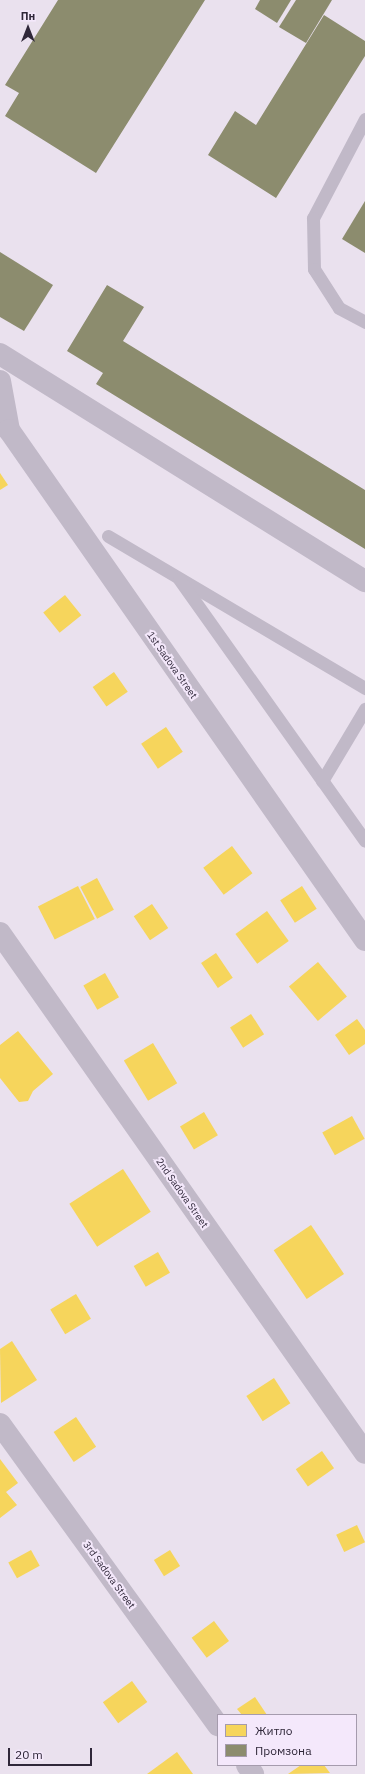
<!DOCTYPE html>
<html>
<head>
<meta charset="utf-8">
<style>
	body { margin:0 }
	#map { position:relative; width:365px; height:1774px; overflow:hidden; background:#eae1ee; font-family:"IBM Plex Sans",sans-serif }
	div>[style] { position:absolute }
	[style*='--x'] { left:calc(var(--x)*1px); top:calc(var(--y)*1px); width:calc(var(--w)*1px); rotate:calc(var(--a)*1deg) }
	.homes>* { inset:0; background:#f6d55c; transform-origin:0 0 }
	.industry>* { inset:0; background:#8c8c6e }
	.service>* { height:13px; margin:-6.5px; padding:0 6.5px; transform-origin:6.5px; border-radius:6.5px; background:#c1b9c8 }
	.minor>* { height:22px; margin:-11px; padding:0 11px; transform-origin:11px; border-radius:11px; background:#c1b9c8 }
	span { translate:-50% -50%; white-space:nowrap; text-align:center; line-height:1.15; -webkit-text-stroke:4px #f4e8fb; paint-order:stroke }
	.street-label { font-size:10px; color:#2f2739 }
	.legend { position:absolute; left:217px; top:1714px; width:140px; height:52px; box-sizing:border-box; background:#f4e8fb; border:1px solid #a59bad; margin:0; padding:5px 7px; list-style:none; font-size:12px; color:#2f2739 }
	.legend li { display:flex; align-items:center; gap:8px; height:20px }
	.legend b { width:20px; border:1px solid #a59bad }
	.north { position:absolute; left:8px; top:8px; width:40px; height:40px; -webkit-text-stroke:3px #f4e8fb; paint-order:stroke; rotate:0deg; font-size:11px; font-weight:700; line-height:16px; text-align:center; color:#2f2739 }
	.north::after { content:''; display:block; margin:auto; width:14px; height:18px; background:#2f2739; clip-path:polygon(50% 0,100% 100%,50% 72%,0 100%) }
	.scale { position:absolute; left:8px; top:1748px; width:84px; height:18px; box-sizing:border-box; border:2px solid #2f2739; border-top:0; padding-left:5px; font-size:12px; line-height:14px; white-space:nowrap; color:#2f2739; -webkit-text-stroke:3px #f4e8fb; paint-order:stroke }
</style>
</head>
<body>
<div id="map">
	<div class="homes">
		<div style="clip-path:polygon(0 473px,8px 485px,0 490px)"></div>
		<div style="left:65px;top:595px;width:26px;height:28px;rotate:51deg"></div>
		<div style="left:114px;top:672px;width:24px;height:26px;rotate:55deg"></div>
		<div style="left:166px;top:727px;width:30px;height:30px;rotate:56deg"></div>
		<div style="left:232px;top:846px;width:34px;height:36px;rotate:53deg"></div>
		<div style="left:97px;top:878px;width:36px;height:19px;rotate:62deg"></div>
		<div style="left:78px;top:886px;width:37px;height:45px;rotate:63deg"></div>
		<div style="left:302px;top:886px;width:27px;height:26px;rotate:57deg"></div>
		<div style="left:152px;top:904px;width:29px;height:22px;rotate:56deg"></div>
		<div style="left:267px;top:911px;width:37px;height:39px;rotate:54deg"></div>
		<div style="left:216px;top:953px;width:30px;height:18px;rotate:56deg"></div>
		<div style="left:318px;top:962px;width:45px;height:38px;rotate:50deg"></div>
		<div style="left:105px;top:973px;width:28px;height:25px;rotate:60deg"></div>
		<div style="left:251px;top:1014px;width:24px;height:25px;rotate:57deg"></div>
		<div style="clip-path:polygon(357px 1019px,365px 1030px,365px 1044px,349px 1055px,335px 1035px)"></div>
		<div style="clip-path:polygon(18px 1031px,53px 1074px,33px 1091px,28px 1101px,19px 1102px,0 1078px,0 1045px)"></div>
		<div style="left:153px;top:1043px;width:47px;height:34px;rotate:59deg"></div>
		<div style="left:204px;top:1112px;width:27px;height:28px;rotate:59deg"></div>
		<div style="left:352px;top:1116px;width:26px;height:34px;rotate:61deg"></div>
		<div style="left:123px;top:1169px;width:51px;height:64px;rotate:57deg"></div>
		<div style="left:311px;top:1225px;width:59px;height:45px;rotate:56deg"></div>
		<div style="left:158px;top:1252px;width:24px;height:28px;rotate:60deg"></div>
		<div style="left:76px;top:1294px;width:29px;height:30px;rotate:59deg"></div>
		<div style="clip-path:polygon(12px 1341px,37px 1380px,1px 1403px,0 1349px)"></div>
		<div style="left:274px;top:1378px;width:30px;height:33px;rotate:57deg"></div>
		<div style="left:76px;top:1417px;width:36px;height:27px;rotate:56deg"></div>
		<div style="left:322px;top:1451px;width:21px;height:32px;rotate:55deg"></div>
		<div style="clip-path:polygon(0 1459px,18px 1483px,6px 1492px,17px 1505px,0 1518px)"></div>
		<div style="left:357px;top:1525px;width:19px;height:23px;rotate:65deg"></div>
		<div style="left:31px;top:1550px;width:18px;height:26px;rotate:61deg"></div>
		<div style="left:170px;top:1550px;width:19px;height:19px;rotate:58deg"></div>
		<div style="left:214px;top:1621px;width:25px;height:28px;rotate:53deg"></div>
		<div style="left:132px;top:1681px;width:26px;height:36px;rotate:54deg"></div>
		<div style="clip-path:polygon(255px 1697px,267px 1715px,242px 1715px,237px 1709px)"></div>
		<div style="clip-path:polygon(177px 1752px,193px 1774px,147px 1774px)"></div>
		<div style="clip-path:polygon(301px 1765px,324px 1765px,330px 1773px,288px 1774px)"></div>
	</div>
	<div class="industry">
		<div style="clip-path:polygon(58px 0,205px 0,96px 173px,5px 116px,19px 93px,5px 85px)"></div>
		<div style="clip-path:polygon(260px 0,291px 0,277px 23px,255px 9px)"></div>
		<div style="clip-path:polygon(296px 0,332px 0,306px 43px,279px 27px)"></div>
		<div style="clip-path:polygon(324px 15px,365px 41px,365px 56px,276px 198px,208px 155px,235px 111px,256px 125px)"></div>
		<div style="clip-path:polygon(365px 201px,365px 253px,342px 239px)"></div>
		<div style="clip-path:polygon(0 252px,53px 285px,24px 331px,0 317px)"></div>
		<div style="clip-path:polygon(107px 285px,144px 307px,123px 341px,365px 490px,365px 549px,96px 384px,103px 373px,67px 351px)"></div>
	</div>
	<div class="service">
		<div style="--x:365;--y:119;--w:112;--a:117.7"></div>
		<div style="--x:313;--y:218;--w:51;--a:88.9"></div>
		<div style="--x:314;--y:269;--w:46;--a:57.3"></div>
		<div style="--x:339;--y:308;--w:30;--a:28"></div>
		<div style="--x:108;--y:536;--w:299;--a:30.6"></div>
		<div style="--x:179;--y:579;--w:321;--a:54.6"></div>
		<div style="--x:322;--y:781;--w:84;--a:-59.2"></div>
	</div>
	<div class="minor">
		<div style="--x:0;--y:354;--w:430;--a:31.9"></div>
		<div style="--x:0;--y:381;--w:50;--a:79.6"></div>
		<div style="--x:9;--y:430;--w:622;--a:55.08"></div>
		<div style="--x:0;--y:933;--w:635;--a:54.93"></div>
		<div style="--x:0;--y:1424;--w:372;--a:54.1"></div>
		<div style="--x:247;--y:1765;--w:11;--a:56"></div>
	</div>
	<div class="street-label">
		<span style="left:172px;top:665px;rotate:55deg">1st Sadova Street</span>
		<span style="left:182px;top:1193px;rotate:55deg">2nd Sadova Street</span>
		<span style="left:109px;top:1575px;rotate:54deg">3rd Sadova Street</span>
	</div>
	<ul class="legend">
	<li><b style="height:11px;background:#f6d55c"></b>Житло</li>
	<li><b style="height:11px;background:#8c8c6e"></b>Промзона</li>
	</ul>
	<div class="north">Пн</div>
	<div class="scale">20 m</div>
</div>
</body>
</html>
